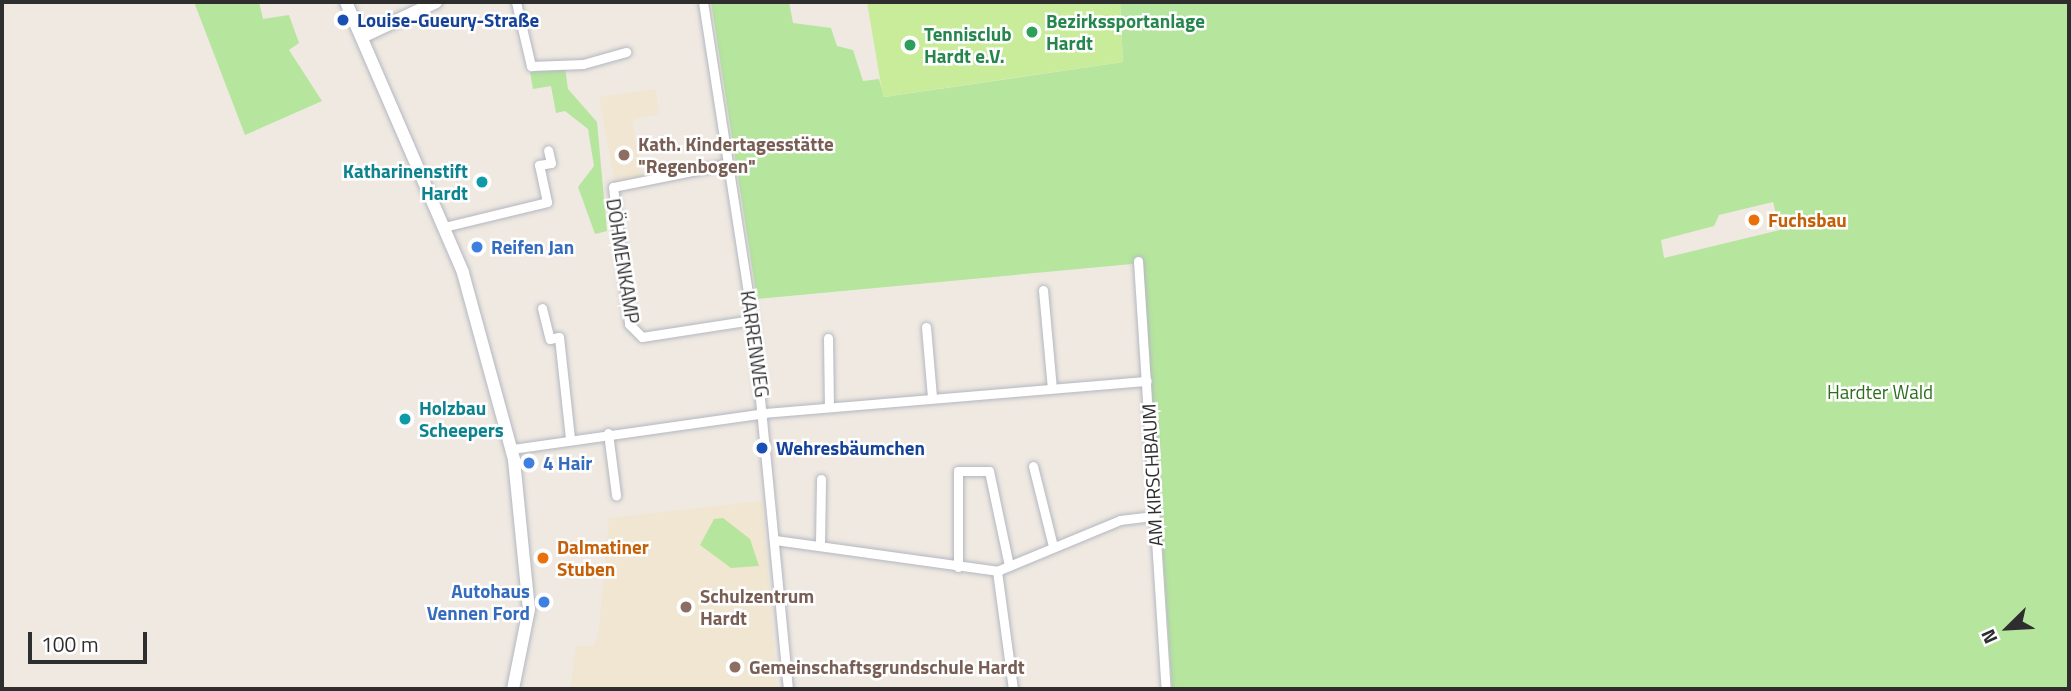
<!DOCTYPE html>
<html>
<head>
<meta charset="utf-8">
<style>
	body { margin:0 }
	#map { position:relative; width:2071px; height:691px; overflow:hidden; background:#efe9e1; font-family:"Titillium Web",sans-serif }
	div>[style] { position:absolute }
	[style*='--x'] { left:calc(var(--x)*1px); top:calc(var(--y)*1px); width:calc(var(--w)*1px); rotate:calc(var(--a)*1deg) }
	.education>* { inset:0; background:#f0e6d1 }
	.green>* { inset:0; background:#b6e59e }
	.pitch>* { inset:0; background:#c9ec9a }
	.roads { filter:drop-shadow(0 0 2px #b4b7c1) drop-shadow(0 0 2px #b4b7c1) }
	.street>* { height:9px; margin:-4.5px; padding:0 4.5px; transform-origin:4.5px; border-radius:4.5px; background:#fff }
	.secondary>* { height:12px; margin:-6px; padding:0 6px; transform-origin:6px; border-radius:6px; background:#fff }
	.dots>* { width:19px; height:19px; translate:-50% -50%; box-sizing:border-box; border:4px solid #fff; border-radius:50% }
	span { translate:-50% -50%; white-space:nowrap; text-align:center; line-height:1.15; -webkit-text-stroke:5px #fff; paint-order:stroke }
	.transit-label { font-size:19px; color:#164399; font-weight:700 }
	.left { translate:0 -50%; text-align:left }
	.leisure-label { font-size:19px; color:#27864d; font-weight:700 }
	.education-label { font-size:19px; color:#785e54; font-weight:700 }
	.culture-label { font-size:19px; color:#0d838f; font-weight:700 }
	.right { translate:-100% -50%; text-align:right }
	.food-label { font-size:19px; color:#c56008; font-weight:700 }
	.shop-label { font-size:19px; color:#366cbe; font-weight:700 }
	.street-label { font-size:19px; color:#2e2e2e }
	.park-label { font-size:19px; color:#2c6e1b }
	.frame { position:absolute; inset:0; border:4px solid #2e2e2e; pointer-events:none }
	.north { position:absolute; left:1973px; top:593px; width:70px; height:70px; -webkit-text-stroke:5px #fff; paint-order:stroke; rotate:246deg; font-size:19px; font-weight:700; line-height:28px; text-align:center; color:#2e2e2e }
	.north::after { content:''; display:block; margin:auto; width:24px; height:32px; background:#2e2e2e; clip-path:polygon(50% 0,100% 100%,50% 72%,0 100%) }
	.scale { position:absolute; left:28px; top:632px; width:119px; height:32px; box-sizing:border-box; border:4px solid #2e2e2e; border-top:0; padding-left:9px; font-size:21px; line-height:24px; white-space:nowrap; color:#2e2e2e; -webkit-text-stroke:5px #fff; paint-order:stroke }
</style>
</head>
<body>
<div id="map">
	<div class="education">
		<div style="clip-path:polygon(656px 89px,659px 114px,632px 120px,642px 178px,615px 183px,599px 97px)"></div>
		<div style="clip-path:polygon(762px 501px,777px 689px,570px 689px,576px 646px,593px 646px,598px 638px,609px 518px)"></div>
	</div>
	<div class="green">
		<div style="clip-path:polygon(194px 2px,259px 2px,263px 19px,289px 15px,299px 43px,289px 50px,322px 101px,245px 135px)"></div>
		<div style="clip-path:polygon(evenodd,711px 2px,789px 2px,793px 23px,831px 28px,837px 46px,853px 50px,863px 81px,879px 79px,884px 97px,1123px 62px,1120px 2px,2069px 2px,2069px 689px,1172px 689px,1143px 263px,757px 299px,711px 2px,1773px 202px,1780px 230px,1664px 258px,1661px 240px,1714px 226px,1719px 215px,1773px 202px)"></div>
		<div style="clip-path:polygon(565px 68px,568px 89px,597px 122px,607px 231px,595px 234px,578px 187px,594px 166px,588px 129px,565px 111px,556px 113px,551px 86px,533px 89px,530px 72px)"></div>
		<div style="clip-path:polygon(723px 518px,750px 539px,759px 566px,731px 568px,700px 545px,714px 519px)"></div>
	</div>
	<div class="pitch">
		<div style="clip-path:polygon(867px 2px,1120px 2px,1123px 62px,883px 97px)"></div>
	</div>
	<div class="roads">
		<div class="street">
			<div style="--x:516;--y:2;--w:66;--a:76.8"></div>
			<div style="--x:531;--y:66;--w:52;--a:-2.2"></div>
			<div style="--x:583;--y:64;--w:45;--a:-15.6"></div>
			<div style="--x:703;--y:2;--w:328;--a:81.2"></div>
			<div style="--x:753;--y:326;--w:365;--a:84.5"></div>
			<div style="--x:727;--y:164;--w:116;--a:168.6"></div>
			<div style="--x:613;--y:187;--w:138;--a:83.3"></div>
			<div style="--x:629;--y:324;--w:18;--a:45"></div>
			<div style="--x:642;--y:337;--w:111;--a:-8.8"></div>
			<div style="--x:444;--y:227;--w:106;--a:-13.6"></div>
			<div style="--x:547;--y:202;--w:38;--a:-102"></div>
			<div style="--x:539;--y:165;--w:12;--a:-9"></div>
			<div style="--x:551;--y:163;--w:13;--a:-103"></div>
			<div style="--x:1138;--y:261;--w:429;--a:86.3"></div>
			<div style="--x:1043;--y:290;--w:98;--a:84.8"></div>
			<div style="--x:542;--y:308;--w:32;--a:76"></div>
			<div style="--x:550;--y:339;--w:9;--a:-13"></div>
			<div style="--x:559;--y:337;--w:102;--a:83.8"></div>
			<div style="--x:926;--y:327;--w:70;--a:85.1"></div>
			<div style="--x:828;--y:338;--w:69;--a:89.2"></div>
			<div style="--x:608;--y:433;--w:63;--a:82.6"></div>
			<div style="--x:512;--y:449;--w:255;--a:-8.1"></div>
			<div style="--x:764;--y:413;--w:384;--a:-4.8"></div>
			<div style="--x:1033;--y:466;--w:82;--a:76"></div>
			<div style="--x:775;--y:540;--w:224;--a:7.9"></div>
			<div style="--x:997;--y:571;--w:133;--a:-22.5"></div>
			<div style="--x:1120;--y:520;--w:34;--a:-7"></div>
			<div style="--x:820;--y:544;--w:65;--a:-89.1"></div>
			<div style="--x:958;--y:567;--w:96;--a:-90"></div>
			<div style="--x:958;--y:471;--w:31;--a:0"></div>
			<div style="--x:989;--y:471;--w:97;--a:78.1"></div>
			<div style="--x:997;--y:571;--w:119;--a:82.3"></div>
		</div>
		<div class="secondary">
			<div style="--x:346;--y:2;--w:295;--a:66.6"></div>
			<div style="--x:463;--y:273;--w:194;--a:74.7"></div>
			<div style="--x:514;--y:460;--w:150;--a:84.3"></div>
			<div style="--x:529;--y:609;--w:82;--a:101.3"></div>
			<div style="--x:362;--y:37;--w:82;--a:-25.3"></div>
		</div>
	</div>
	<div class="dots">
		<div style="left:343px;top:20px;background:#1a4fb4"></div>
		<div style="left:1032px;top:32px;background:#2e9e5b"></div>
		<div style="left:910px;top:45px;background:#2e9e5b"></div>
		<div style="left:624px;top:155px;background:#8d6e63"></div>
		<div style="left:482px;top:182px;background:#0f9aa8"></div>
		<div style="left:1754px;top:220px;background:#e8710a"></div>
		<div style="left:477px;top:247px;background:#3f7fe0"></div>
		<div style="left:405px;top:419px;background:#0f9aa8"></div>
		<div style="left:762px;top:448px;background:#1a4fb4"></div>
		<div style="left:529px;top:463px;background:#3f7fe0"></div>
		<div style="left:543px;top:558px;background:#e8710a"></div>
		<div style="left:544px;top:602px;background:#3f7fe0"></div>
		<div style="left:686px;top:607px;background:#8d6e63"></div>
		<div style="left:735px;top:667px;background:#8d6e63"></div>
	</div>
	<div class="transit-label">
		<span class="left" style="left:357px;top:20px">Louise-Gueury-Straße</span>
		<span class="left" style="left:776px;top:448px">Wehresbäumchen</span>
	</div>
	<div class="leisure-label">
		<span class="left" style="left:1046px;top:32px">Bezirkssportanlage<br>Hardt</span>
		<span class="left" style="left:924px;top:45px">Tennisclub<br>Hardt e.V.</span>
	</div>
	<div class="education-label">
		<span class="left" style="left:638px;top:155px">Kath. Kindertagesstätte<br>"Regenbogen"</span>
		<span class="left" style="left:700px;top:607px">Schulzentrum<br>Hardt</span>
		<span class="left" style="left:749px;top:667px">Gemeinschaftsgrundschule Hardt</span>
	</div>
	<div class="culture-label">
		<span class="right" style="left:468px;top:182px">Katharinenstift<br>Hardt</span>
		<span class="left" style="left:419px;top:419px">Holzbau<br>Scheepers</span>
	</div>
	<div class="food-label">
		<span class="left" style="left:1768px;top:220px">Fuchsbau</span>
		<span class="left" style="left:557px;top:558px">Dalmatiner<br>Stuben</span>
	</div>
	<div class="shop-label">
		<span class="left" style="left:491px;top:247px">Reifen Jan</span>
		<span class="left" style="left:543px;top:463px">4 Hair</span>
		<span class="right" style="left:530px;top:602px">Autohaus<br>Vennen Ford</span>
	</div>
	<div class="street-label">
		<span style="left:623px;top:261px;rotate:81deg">DÖHMENKAMP</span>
		<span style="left:755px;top:344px;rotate:82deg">KARRENWEG</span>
		<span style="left:1152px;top:475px;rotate:-93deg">AM KIRSCHBAUM</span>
	</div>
	<div class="park-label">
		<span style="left:1880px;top:392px">Hardter Wald</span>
	</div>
	<div class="frame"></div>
	<div class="north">N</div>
	<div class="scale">100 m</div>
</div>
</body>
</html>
